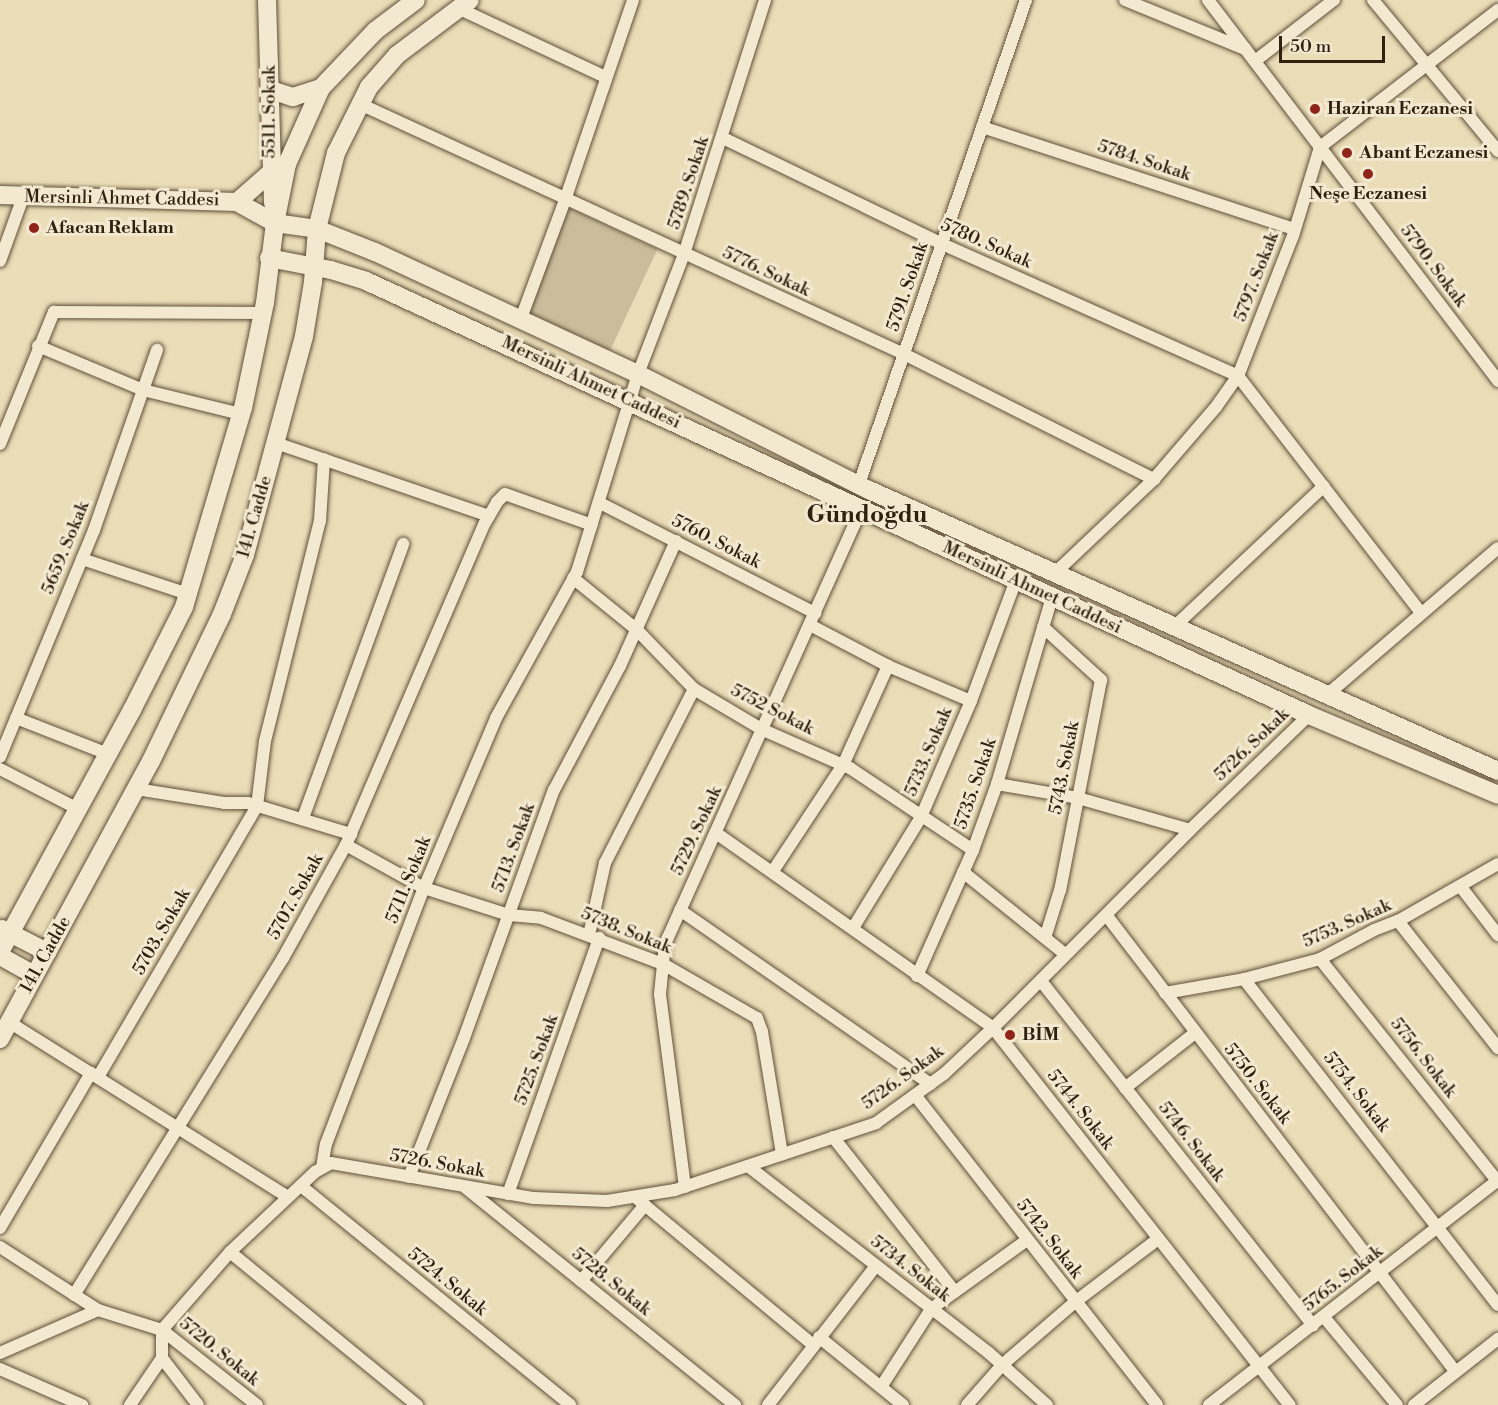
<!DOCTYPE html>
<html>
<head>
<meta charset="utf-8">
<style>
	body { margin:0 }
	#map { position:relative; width:1498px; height:1405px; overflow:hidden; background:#ebddb7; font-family:"Libre Bodoni",serif }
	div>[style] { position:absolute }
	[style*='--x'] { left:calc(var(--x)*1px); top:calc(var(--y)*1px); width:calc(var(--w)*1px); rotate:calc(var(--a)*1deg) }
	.green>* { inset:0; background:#cbbd9b; transform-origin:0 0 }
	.roads { filter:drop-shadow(0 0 2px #5f4f3a) drop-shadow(0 0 2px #5f4f3a) }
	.street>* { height:12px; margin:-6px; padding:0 6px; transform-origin:6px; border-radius:6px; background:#f2e9d0 }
	.secondary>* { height:18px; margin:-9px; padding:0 9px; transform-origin:9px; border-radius:9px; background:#f2e9d0 }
	.dots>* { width:16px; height:16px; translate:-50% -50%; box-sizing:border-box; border:3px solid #f2e9d0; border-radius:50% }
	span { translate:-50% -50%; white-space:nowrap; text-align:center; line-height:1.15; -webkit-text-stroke:6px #f2e9d0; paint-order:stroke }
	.poi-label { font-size:18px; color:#302010; font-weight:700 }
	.left { translate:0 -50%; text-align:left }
	.street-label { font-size:18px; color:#302010 }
	.district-label { font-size:24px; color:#302010; font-weight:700 }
	.scale { position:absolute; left:1279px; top:36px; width:106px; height:27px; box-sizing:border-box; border:3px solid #302010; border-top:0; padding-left:8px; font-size:18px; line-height:21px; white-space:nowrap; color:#302010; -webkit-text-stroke:4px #f2e9d0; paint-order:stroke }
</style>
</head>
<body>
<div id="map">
	<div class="green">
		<div style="left:565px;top:206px;width:102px;height:112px;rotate:25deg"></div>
	</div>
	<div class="roads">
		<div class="street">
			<div style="--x:1125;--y:0;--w:130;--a:22.2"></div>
			<div style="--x:1208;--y:0;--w:479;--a:52.7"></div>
			<div style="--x:1373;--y:0;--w:196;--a:50.4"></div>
			<div style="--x:458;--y:8;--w:162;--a:25.1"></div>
			<div style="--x:1255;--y:61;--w:100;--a:-37.7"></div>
			<div style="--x:360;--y:104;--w:599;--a:24.68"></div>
			<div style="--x:904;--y:354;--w:280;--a:26.6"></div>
			<div style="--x:982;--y:127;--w:328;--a:18.1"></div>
			<div style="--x:723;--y:138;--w:243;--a:25.8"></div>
			<div style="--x:942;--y:244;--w:324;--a:24"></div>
			<div style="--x:1238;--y:376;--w:299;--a:52.3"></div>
			<div style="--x:0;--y:261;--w:68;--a:-70.2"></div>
			<div style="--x:520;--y:321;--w:129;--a:-69.6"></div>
			<div style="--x:565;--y:200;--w:211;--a:-71.2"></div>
			<div style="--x:38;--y:346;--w:114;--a:22.7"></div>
			<div style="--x:143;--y:390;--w:101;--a:13.8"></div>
			<div style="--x:276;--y:443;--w:225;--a:18.9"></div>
			<div style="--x:0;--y:444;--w:143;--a:-67.8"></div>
			<div style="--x:54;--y:312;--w:209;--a:0.3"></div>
			<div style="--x:859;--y:484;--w:512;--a:-70.96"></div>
			<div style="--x:600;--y:503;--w:242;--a:27.1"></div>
			<div style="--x:82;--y:559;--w:112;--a:18.3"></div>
			<div style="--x:1055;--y:573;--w:137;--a:-43.5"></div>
			<div style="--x:1154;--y:479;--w:95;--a:-49.3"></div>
			<div style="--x:1216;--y:407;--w:38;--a:-55"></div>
			<div style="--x:1238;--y:376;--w:150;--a:-68.6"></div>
			<div style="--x:1293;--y:236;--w:93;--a:-73.1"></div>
			<div style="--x:1320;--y:147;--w:225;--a:-37.6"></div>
			<div style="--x:573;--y:578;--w:81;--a:39"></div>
			<div style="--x:636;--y:629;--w:83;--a:46"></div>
			<div style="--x:694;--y:689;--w:80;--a:30.7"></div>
			<div style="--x:763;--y:730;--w:95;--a:23.6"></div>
			<div style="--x:850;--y:768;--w:148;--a:33.7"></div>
			<div style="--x:810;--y:625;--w:88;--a:27.7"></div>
			<div style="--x:888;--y:666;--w:90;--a:22.9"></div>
			<div style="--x:1175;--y:626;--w:204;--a:-43.2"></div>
			<div style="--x:1043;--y:627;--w:79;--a:42.4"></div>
			<div style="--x:1101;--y:680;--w:214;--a:101"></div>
			<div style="--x:1060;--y:890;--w:50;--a:107.4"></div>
			<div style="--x:1327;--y:695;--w:225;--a:-40.7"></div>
			<div style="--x:16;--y:718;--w:99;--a:21.4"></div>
			<div style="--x:0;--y:757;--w:246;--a:-67.5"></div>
			<div style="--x:94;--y:530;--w:191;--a:-70.7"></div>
			<div style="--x:0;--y:769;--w:88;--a:27.1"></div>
			<div style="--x:997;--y:784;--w:82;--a:9.8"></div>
			<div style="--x:1078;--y:798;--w:116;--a:15.9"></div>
			<div style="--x:136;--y:789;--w:89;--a:9"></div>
			<div style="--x:224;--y:803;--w:24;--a:0"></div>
			<div style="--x:248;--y:803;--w:108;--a:16.8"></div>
			<div style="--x:303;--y:818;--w:292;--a:-69.9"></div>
			<div style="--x:716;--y:833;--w:339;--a:35.1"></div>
			<div style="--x:993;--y:1028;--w:480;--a:51.8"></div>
			<div style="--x:346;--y:845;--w:89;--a:28.9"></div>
			<div style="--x:424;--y:888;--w:89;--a:17.6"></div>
			<div style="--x:509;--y:915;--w:32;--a:5"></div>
			<div style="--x:541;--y:918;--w:130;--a:20.7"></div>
			<div style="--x:663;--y:964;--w:108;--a:29.9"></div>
			<div style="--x:757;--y:1018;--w:15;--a:70"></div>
			<div style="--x:762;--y:1032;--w:124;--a:80.7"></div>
			<div style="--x:773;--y:871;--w:127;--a:-56.6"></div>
			<div style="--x:843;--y:765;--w:109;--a:-65.6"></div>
			<div style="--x:963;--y:872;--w:131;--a:38.8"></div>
			<div style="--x:1461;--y:887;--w:61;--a:52.4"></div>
			<div style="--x:680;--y:910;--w:305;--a:34.8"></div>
			<div style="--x:1107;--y:916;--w:573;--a:52.59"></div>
			<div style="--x:1398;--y:921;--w:162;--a:51.8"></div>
			<div style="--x:853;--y:928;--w:130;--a:-58.5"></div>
			<div style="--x:921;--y:817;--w:126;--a:-66.7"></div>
			<div style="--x:971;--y:701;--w:129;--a:-69.6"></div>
			<div style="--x:589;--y:935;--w:74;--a:-77.5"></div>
			<div style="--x:605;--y:863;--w:195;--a:-62.9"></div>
			<div style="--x:1320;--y:959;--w:285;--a:51.4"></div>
			<div style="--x:917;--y:976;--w:138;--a:-66"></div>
			<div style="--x:973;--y:850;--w:70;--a:-70"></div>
			<div style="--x:997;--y:784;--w:195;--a:-73.6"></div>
			<div style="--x:1244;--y:979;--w:413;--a:52.1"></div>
			<div style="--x:1041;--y:981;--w:439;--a:51.7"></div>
			<div style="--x:1165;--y:993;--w:80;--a:-10"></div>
			<div style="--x:1244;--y:979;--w:79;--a:-14.7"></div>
			<div style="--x:1320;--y:959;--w:61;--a:-28.2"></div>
			<div style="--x:1374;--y:930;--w:26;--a:-21"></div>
			<div style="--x:1398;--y:921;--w:115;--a:-29.7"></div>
			<div style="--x:9;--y:1022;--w:329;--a:32.1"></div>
			<div style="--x:98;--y:1077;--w:314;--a:-59.6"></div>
			<div style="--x:257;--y:806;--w:65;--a:-83"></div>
			<div style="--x:265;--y:741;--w:227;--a:-76"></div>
			<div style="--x:320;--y:521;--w:62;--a:-86.3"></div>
			<div style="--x:1125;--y:1088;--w:89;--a:-38.2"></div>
			<div style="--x:915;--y:1095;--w:393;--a:52"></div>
			<div style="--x:833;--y:1137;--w:197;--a:51.8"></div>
			<div style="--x:748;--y:1166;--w:305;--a:37.8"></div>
			<div style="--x:989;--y:1353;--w:78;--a:41.9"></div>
			<div style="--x:322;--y:1168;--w:24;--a:-81"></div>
			<div style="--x:326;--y:1144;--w:274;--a:-69.1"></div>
			<div style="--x:424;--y:888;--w:185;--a:-67"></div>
			<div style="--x:496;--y:718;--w:167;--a:-61"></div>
			<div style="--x:577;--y:572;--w:207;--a:-72.9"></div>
			<div style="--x:638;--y:374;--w:129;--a:-69"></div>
			<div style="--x:684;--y:254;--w:267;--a:-72.3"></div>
			<div style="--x:409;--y:1177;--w:149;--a:-68.4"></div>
			<div style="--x:464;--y:1038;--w:264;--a:-70.1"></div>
			<div style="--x:554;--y:790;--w:140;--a:-62"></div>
			<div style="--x:620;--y:666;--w:137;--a:-65.9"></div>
			<div style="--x:301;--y:1186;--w:347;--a:39.1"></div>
			<div style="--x:685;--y:1187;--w:195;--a:-97.4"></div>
			<div style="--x:660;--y:994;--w:50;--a:-84.3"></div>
			<div style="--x:665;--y:944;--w:477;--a:-65.7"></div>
			<div style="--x:466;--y:1188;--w:346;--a:38.9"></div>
			<div style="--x:508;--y:1194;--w:272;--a:-70.4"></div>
			<div style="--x:635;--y:1197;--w:231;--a:39.7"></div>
			<div style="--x:0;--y:1228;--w:180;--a:-59.6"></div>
			<div style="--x:0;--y:1247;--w:117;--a:32.7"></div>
			<div style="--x:98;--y:1310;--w:67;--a:17.4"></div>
			<div style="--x:162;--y:1330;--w:121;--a:38.3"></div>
			<div style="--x:230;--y:1252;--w:242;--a:39.3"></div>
			<div style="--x:581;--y:1281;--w:99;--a:-49.9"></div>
			<div style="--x:74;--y:1295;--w:397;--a:-58.2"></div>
			<div style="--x:283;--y:958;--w:129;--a:-60.9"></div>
			<div style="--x:346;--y:845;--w:351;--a:-66.7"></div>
			<div style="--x:485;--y:523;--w:24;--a:-60"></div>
			<div style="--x:497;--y:502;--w:11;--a:-45"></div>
			<div style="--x:505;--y:494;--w:92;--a:19.6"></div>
			<div style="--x:1324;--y:1317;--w:114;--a:50.3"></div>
			<div style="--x:162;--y:1330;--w:103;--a:-48.9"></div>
			<div style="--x:230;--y:1252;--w:117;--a:-43.3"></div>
			<div style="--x:315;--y:1172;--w:18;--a:-29"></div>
			<div style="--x:331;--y:1163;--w:206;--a:9.8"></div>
			<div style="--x:534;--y:1198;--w:73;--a:2.4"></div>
			<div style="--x:607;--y:1201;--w:69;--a:-9.2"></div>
			<div style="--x:675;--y:1190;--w:212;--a:-18.4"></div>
			<div style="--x:876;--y:1123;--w:84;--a:-35.8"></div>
			<div style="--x:944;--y:1074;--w:67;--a:-43.2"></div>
			<div style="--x:993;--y:1028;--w:279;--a:-45.1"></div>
			<div style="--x:1190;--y:830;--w:165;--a:-44"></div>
			<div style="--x:162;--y:1330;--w:28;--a:90"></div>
			<div style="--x:162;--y:1358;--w:59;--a:52.5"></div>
			<div style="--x:819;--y:1337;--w:108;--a:39"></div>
			<div style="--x:0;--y:1353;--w:107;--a:-23.7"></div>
			<div style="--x:0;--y:1369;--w:90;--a:23.7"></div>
			<div style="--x:881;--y:1387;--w:93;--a:-57.3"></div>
			<div style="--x:931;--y:1309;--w:118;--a:-35.7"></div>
			<div style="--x:130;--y:1405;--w:57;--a:-55.8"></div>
			<div style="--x:768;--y:1405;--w:176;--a:-52.2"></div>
			<div style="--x:967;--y:1405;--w:53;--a:-48.8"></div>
			<div style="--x:1002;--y:1365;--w:96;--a:-40.8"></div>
			<div style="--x:1075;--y:1302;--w:104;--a:-37.2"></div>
			<div style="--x:1209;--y:1405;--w:366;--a:-37.9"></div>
			<div style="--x:1414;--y:1405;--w:107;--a:-38.2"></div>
		</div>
		<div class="secondary">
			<div style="--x:267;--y:0;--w:203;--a:88.3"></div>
			<div style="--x:271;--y:90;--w:23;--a:18"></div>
			<div style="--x:293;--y:97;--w:29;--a:-18"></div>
			<div style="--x:0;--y:195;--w:237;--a:1.7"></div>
			<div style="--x:237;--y:202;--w:43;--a:28.9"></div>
			<div style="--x:237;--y:202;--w:44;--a:-41.3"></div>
			<div style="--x:275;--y:223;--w:60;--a:-78.5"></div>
			<div style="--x:287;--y:164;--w:83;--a:-65.9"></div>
			<div style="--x:321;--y:88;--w:79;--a:-46.5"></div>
			<div style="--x:375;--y:31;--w:51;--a:-37.1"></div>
			<div style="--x:269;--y:258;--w:63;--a:11"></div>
			<div style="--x:331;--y:270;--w:37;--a:17"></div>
			<div style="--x:366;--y:281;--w:1038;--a:24.71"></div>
			<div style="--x:1309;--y:715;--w:205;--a:22.9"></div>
			<div style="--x:2;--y:929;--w:51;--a:27.1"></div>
			<div style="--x:0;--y:952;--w:276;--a:-61.4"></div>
			<div style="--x:132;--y:710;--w:115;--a:-63.2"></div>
			<div style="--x:184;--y:607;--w:208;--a:-73.5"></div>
			<div style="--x:243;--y:408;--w:107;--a:-78.2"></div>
			<div style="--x:265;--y:303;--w:81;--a:-82.9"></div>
			<div style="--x:275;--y:223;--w:42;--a:8.1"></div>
			<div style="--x:317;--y:229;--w:62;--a:21.6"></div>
			<div style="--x:375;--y:252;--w:290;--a:24.9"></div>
			<div style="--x:638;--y:374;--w:258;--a:26.7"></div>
			<div style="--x:869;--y:490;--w:689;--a:24.07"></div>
			<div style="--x:0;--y:956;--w:39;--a:29"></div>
			<div style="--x:0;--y:1039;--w:316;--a:-61.5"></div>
			<div style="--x:151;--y:761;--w:163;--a:-64.2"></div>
			<div style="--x:222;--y:614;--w:63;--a:-68.7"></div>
			<div style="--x:245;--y:555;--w:227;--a:-74.9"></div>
			<div style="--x:304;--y:336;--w:55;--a:-80.5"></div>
			<div style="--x:313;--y:282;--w:53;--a:-85.7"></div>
			<div style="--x:317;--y:229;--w:78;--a:-76"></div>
			<div style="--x:336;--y:153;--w:74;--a:-63.4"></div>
			<div style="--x:369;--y:87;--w:43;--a:-48.8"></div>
			<div style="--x:397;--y:55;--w:91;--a:-37"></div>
		</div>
	</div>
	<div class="dots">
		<div style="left:1315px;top:109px;background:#8f2418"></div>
		<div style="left:1347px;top:153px;background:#8f2418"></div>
		<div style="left:1368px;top:174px;background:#8f2418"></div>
		<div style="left:34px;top:228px;background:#8f2418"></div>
		<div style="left:1010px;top:1035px;background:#8f2418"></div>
	</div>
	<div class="poi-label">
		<span class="left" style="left:1327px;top:109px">Haziran Eczanesi</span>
		<span class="left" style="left:1359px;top:153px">Abant Eczanesi</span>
		<span style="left:1368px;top:194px">Neşe Eczanesi</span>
		<span class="left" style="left:46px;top:228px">Afacan Reklam</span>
		<span class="left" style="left:1022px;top:1035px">BİM</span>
	</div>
	<div class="street-label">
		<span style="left:270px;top:112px;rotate:-90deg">5511. Sokak</span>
		<span style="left:1144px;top:161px;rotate:18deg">5784. Sokak</span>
		<span style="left:689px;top:183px;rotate:-72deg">5789. Sokak</span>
		<span style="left:122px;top:199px;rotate:1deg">Mersinli Ahmet Caddesi</span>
		<span style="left:986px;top:244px;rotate:24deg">5780. Sokak</span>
		<span style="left:1433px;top:266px;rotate:53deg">5790. Sokak</span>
		<span style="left:766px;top:272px;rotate:25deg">5776. Sokak</span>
		<span style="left:1257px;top:277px;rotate:-69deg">5797. Sokak</span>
		<span style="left:908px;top:287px;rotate:-71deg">5791. Sokak</span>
		<span style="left:591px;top:383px;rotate:25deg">Mersinli Ahmet Caddesi</span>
		<span style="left:255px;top:517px;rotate:-74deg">141. Cadde</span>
		<span style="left:716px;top:542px;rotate:27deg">5760. Sokak</span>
		<span style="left:66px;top:548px;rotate:-68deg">5659. Sokak</span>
		<span style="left:1032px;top:588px;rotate:25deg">Mersinli Ahmet Caddesi</span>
		<span style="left:772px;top:710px;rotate:27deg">5752 Sokak</span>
		<span style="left:1252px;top:745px;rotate:-44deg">5726. Sokak</span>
		<span style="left:929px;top:752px;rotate:-67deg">5733. Sokak</span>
		<span style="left:1065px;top:768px;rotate:-79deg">5743. Sokak</span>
		<span style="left:976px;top:784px;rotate:-71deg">5735. Sokak</span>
		<span style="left:697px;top:831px;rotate:-65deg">5729. Sokak</span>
		<span style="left:514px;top:848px;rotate:-70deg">5713. Sokak</span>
		<span style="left:409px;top:880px;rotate:-68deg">5711. Sokak</span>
		<span style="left:296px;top:897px;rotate:-61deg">5707. Sokak</span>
		<span style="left:1347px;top:924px;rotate:-24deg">5753. Sokak</span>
		<span style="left:626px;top:931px;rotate:22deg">5738. Sokak</span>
		<span style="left:162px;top:932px;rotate:-60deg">5703. Sokak</span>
		<span style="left:46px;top:955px;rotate:-61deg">141. Cadde</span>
		<span style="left:1423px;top:1058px;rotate:52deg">5756. Sokak</span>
		<span style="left:537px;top:1060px;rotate:-70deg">5725. Sokak</span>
		<span style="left:903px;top:1078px;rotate:-36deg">5726. Sokak</span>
		<span style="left:1257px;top:1084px;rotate:52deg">5750. Sokak</span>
		<span style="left:1356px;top:1092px;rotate:52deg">5754. Sokak</span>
		<span style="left:1080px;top:1110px;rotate:52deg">5744. Sokak</span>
		<span style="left:1191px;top:1142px;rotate:52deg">5746. Sokak</span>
		<span style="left:437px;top:1164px;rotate:10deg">5726. Sokak</span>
		<span style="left:1049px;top:1239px;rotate:52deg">5742. Sokak</span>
		<span style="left:910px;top:1269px;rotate:38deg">5734. Sokak</span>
		<span style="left:1343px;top:1279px;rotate:-38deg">5765. Sokak</span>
		<span style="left:447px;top:1282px;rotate:39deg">5724. Sokak</span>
		<span style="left:611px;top:1282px;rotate:39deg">5728. Sokak</span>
		<span style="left:219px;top:1352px;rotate:39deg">5720. Sokak</span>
	</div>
	<div class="district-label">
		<span style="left:867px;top:516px">Gündoğdu</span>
	</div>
	<div class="scale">50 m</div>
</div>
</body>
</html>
